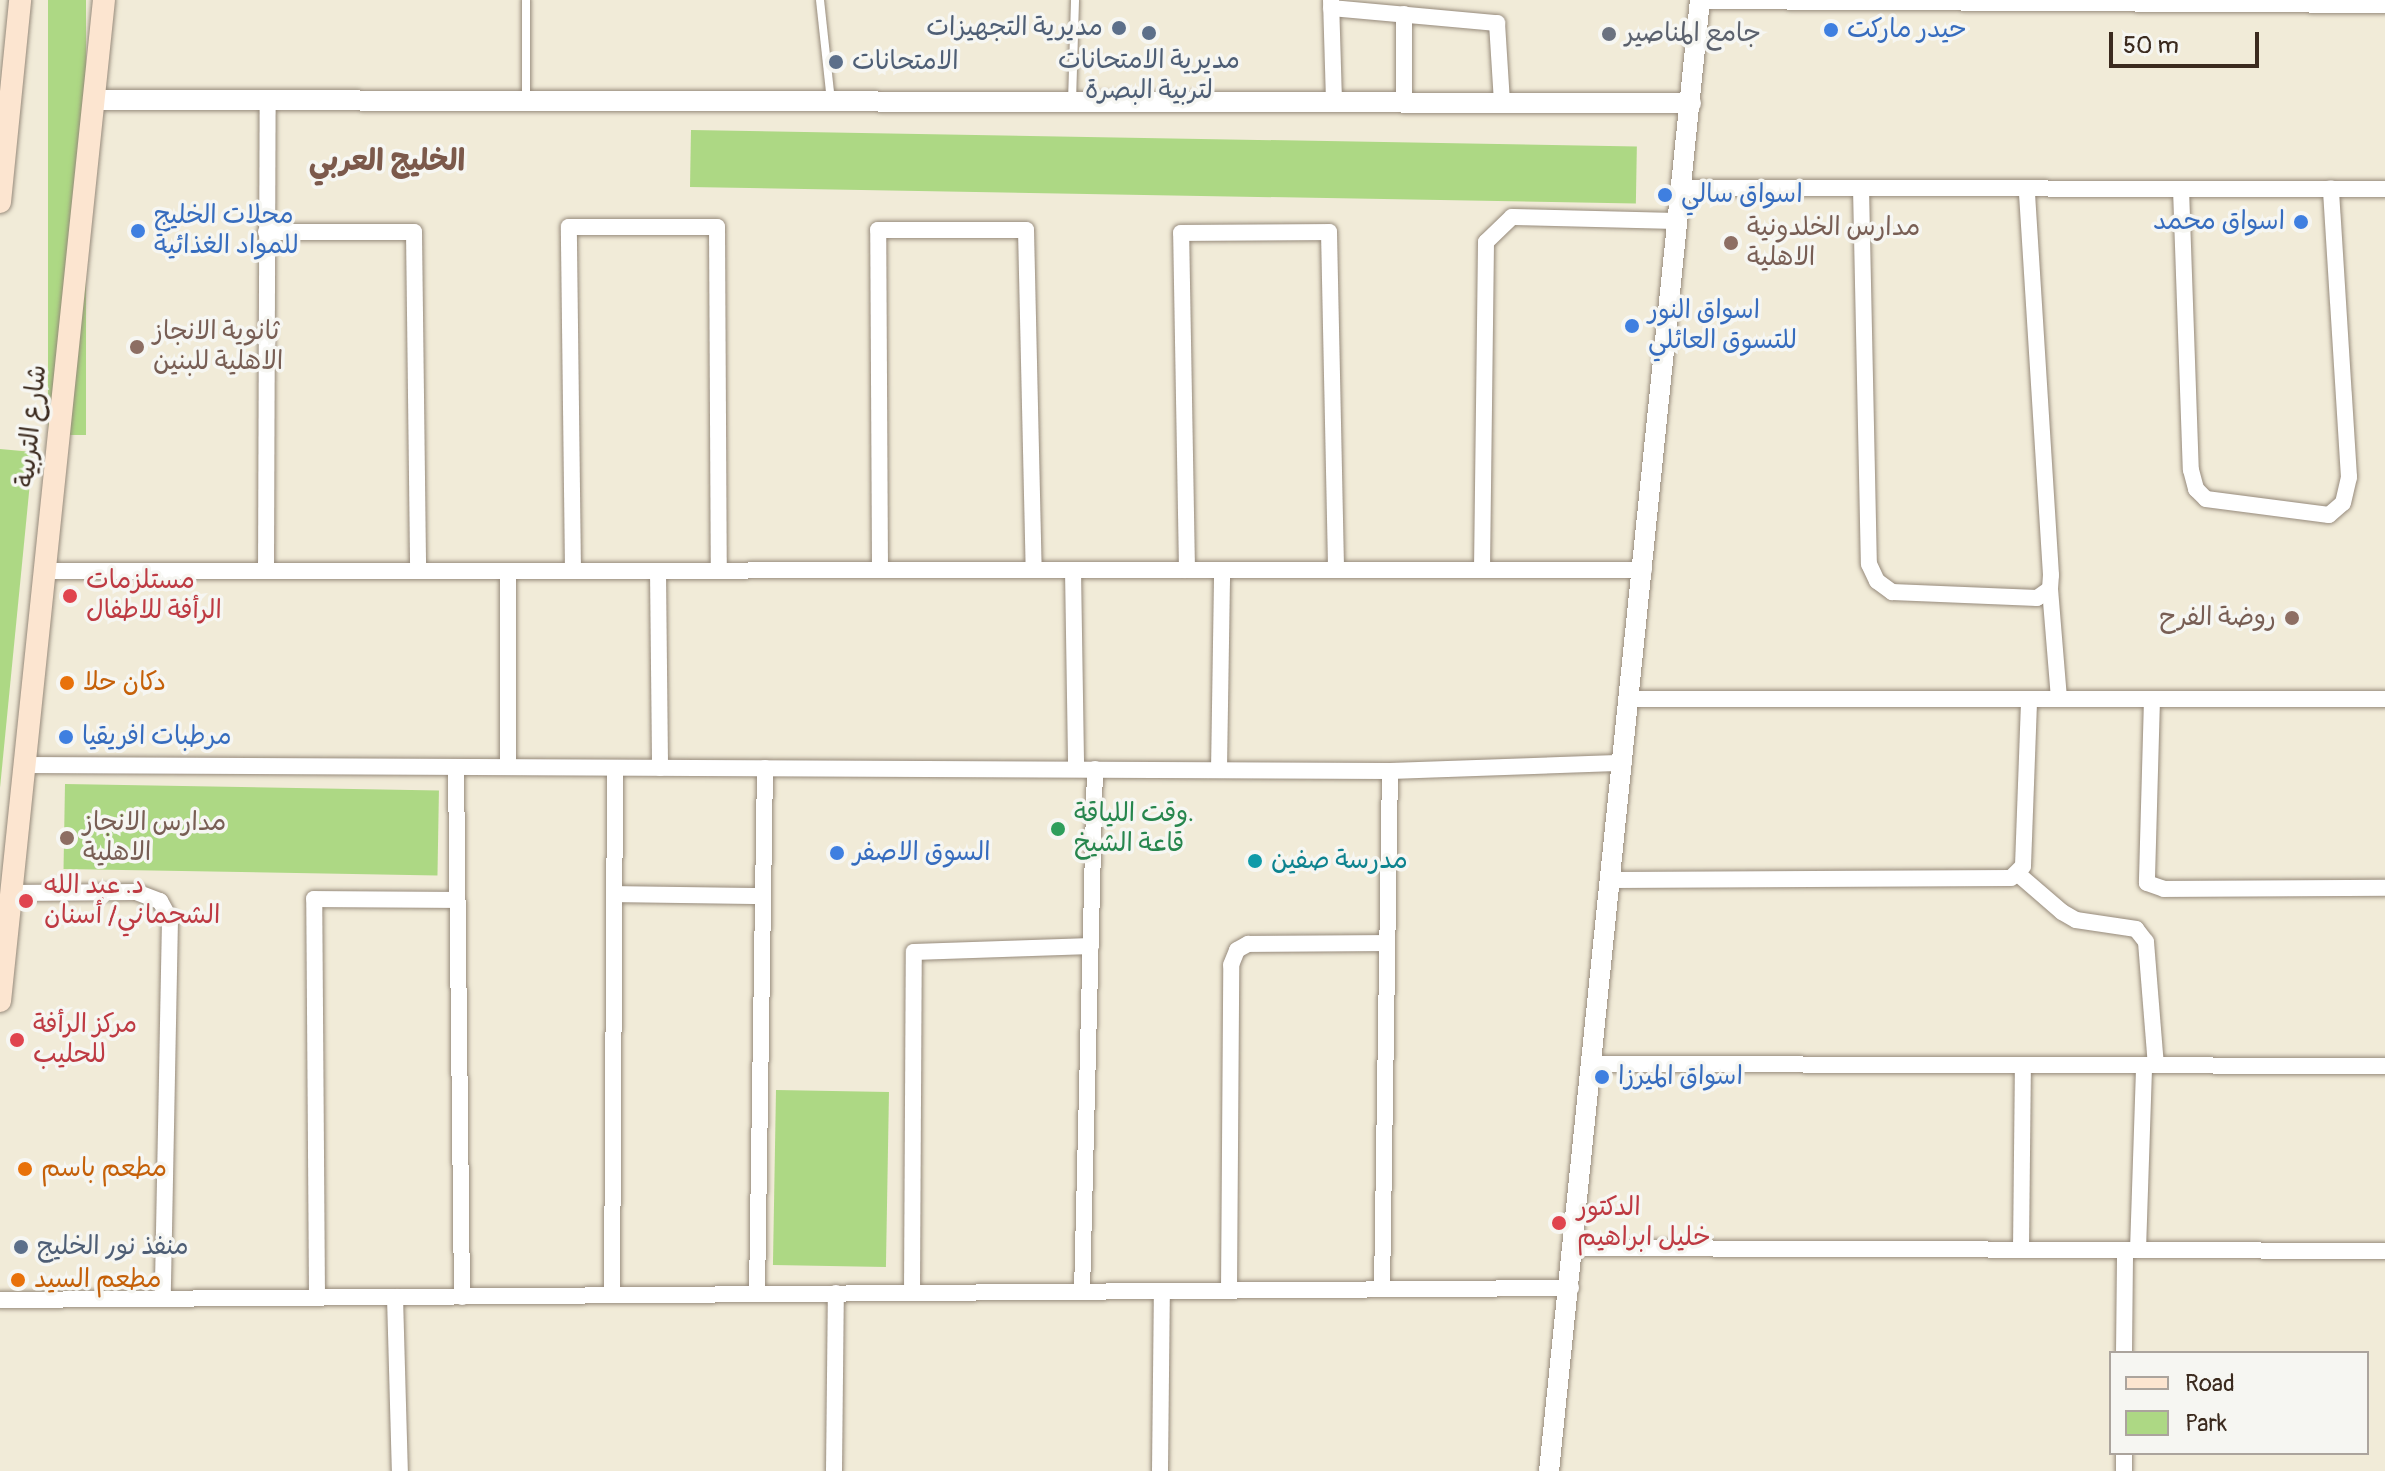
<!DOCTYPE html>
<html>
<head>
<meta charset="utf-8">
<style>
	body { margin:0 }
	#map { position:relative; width:2385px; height:1471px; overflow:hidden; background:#f1ebd8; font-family:Pangolin,"Playpen Sans Arabic",sans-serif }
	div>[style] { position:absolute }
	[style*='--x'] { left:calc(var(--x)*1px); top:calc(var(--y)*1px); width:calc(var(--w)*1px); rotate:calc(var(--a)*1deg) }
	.green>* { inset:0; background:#add884; transform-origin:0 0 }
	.roads { filter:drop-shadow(0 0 2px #968a7b) drop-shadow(0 0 2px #968a7b) }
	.service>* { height:8px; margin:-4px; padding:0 4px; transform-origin:4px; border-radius:4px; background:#fff }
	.minor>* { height:16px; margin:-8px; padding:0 8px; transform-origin:8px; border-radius:8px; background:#fff }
	.tertiary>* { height:20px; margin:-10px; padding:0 10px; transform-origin:10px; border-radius:10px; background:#fff }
	.secondary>* { height:22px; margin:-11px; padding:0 11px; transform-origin:11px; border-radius:11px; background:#fce5d0 }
	.dots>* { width:22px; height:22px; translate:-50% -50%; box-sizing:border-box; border:4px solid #f6f6f2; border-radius:50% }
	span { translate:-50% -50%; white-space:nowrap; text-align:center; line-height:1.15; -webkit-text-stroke:7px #f6f6f2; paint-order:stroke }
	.service-label { font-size:26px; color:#4e5e75 }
	.right { translate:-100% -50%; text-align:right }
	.left { translate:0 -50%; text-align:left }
	.shop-label { font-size:26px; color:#366cbe }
	.worship-label { font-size:26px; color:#5b616d }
	.education-label { font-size:26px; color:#785e54 }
	.street-label { font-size:26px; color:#3b2a1e }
	.health-label { font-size:26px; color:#be3a42 }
	.food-label { font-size:26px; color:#c56008 }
	.leisure-label { font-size:26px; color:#27864d }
	.culture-label { font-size:26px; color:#0d838f }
	.quarter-label { font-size:30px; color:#7c594b; font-weight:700 }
	.legend { position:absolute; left:2109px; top:1351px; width:260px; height:104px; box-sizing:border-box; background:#f6f6f2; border:2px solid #aba49d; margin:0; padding:10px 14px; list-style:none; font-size:24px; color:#3b2a1e }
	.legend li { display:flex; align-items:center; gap:16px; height:40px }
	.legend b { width:40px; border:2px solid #aba49d }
	.scale { position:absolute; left:2109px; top:32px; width:150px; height:36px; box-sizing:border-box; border:4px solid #3b2a1e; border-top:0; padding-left:10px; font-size:24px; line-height:28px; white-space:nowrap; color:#3b2a1e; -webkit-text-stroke:6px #f6f6f2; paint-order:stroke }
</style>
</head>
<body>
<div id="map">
	<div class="green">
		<div style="left:48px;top:0;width:38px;height:435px"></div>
		<div style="left:691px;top:130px;width:946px;height:57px;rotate:1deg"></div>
		<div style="clip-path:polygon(0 449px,33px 452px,0 788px)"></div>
		<div style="left:65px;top:784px;width:374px;height:85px;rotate:1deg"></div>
		<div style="left:776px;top:1090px;width:113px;height:175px;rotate:1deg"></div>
	</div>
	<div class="roads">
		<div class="service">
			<div style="--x:820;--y:0;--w:102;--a:83.8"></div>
			<div style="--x:526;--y:101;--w:101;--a:-90"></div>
			<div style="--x:1072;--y:102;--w:102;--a:-88.3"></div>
		</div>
		<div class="minor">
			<div style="--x:1331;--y:0;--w:102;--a:88.3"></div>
			<div style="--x:1700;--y:1;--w:685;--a:0.33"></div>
			<div style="--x:1331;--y:8;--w:167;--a:5.2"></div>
			<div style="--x:1497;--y:23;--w:80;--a:86.4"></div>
			<div style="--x:1404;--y:103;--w:89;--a:-90"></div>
			<div style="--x:1681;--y:188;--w:704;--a:0.08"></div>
			<div style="--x:1861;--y:188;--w:376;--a:88.8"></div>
			<div style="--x:1869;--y:564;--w:19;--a:65"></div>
			<div style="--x:1877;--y:581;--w:19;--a:36"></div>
			<div style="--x:1892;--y:592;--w:145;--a:2.4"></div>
			<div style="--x:2037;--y:598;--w:16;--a:-35"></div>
			<div style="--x:2050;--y:589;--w:14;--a:-86"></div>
			<div style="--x:2051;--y:575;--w:387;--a:-93.6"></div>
			<div style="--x:2181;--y:189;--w:281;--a:88"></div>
			<div style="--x:2191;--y:470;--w:20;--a:75"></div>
			<div style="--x:2196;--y:489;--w:14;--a:45"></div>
			<div style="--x:2206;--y:499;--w:124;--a:7.4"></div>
			<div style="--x:2329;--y:515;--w:18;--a:-41"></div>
			<div style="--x:2343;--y:503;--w:27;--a:-77"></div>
			<div style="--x:2349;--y:477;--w:289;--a:-93.6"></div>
			<div style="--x:266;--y:232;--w:148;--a:0"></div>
			<div style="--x:414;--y:232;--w:339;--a:89.3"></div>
			<div style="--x:880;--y:570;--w:340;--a:-90.3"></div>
			<div style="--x:878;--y:230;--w:148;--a:0"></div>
			<div style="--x:1026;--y:230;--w:340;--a:88.7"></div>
			<div style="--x:1073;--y:570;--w:199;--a:89.1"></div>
			<div style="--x:1187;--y:570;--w:337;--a:-91"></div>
			<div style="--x:1181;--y:233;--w:148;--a:-0.4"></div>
			<div style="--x:1329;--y:232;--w:338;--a:88.8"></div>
			<div style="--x:1482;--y:570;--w:328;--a:-89.3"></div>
			<div style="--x:1486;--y:242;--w:36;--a:-44"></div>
			<div style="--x:1512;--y:217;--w:167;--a:1.4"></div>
			<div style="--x:45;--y:571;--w:1599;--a:-0.04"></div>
			<div style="--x:266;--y:571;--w:470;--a:-89.8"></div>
			<div style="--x:573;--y:571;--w:344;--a:-90.7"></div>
			<div style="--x:569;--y:227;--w:148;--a:0"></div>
			<div style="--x:717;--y:227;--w:344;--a:89.7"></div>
			<div style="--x:658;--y:571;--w:197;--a:89.4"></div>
			<div style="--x:2050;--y:589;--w:110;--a:85.3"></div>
			<div style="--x:1629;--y:699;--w:756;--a:0"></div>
			<div style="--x:2152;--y:699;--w:184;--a:91.6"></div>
			<div style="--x:2147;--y:883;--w:18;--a:19"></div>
			<div style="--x:2164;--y:889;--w:221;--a:-0.3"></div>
			<div style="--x:25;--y:765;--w:1365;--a:0.25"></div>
			<div style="--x:1390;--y:771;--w:234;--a:-2"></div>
			<div style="--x:456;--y:767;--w:530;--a:89.35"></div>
			<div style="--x:508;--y:767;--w:196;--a:-90"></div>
			<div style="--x:1219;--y:770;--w:200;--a:-89.1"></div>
			<div style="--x:2018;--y:874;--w:58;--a:40.8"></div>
			<div style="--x:2062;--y:912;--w:16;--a:30"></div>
			<div style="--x:2076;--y:920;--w:61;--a:8.5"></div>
			<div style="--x:2136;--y:929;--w:16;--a:52"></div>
			<div style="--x:2146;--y:942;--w:123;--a:85.4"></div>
			<div style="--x:1612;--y:880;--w:399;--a:-0.3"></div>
			<div style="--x:2011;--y:878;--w:17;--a:-45"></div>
			<div style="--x:2023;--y:866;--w:167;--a:-87.9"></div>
			<div style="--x:11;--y:893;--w:125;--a:-0.5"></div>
			<div style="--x:136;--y:892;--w:26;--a:21"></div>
			<div style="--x:160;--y:901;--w:21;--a:61"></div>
			<div style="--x:170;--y:919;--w:380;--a:91.1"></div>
			<div style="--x:616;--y:894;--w:147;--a:0.8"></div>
			<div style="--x:1594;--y:1064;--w:791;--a:0.14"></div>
			<div style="--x:1575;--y:1248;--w:810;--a:0.21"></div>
			<div style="--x:2021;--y:1249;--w:184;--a:-89.4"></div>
			<div style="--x:2138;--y:1250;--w:185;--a:-88.1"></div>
			<div style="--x:1382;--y:1289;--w:518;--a:-89.12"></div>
			<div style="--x:1229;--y:1291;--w:326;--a:-89.6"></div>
			<div style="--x:1231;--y:965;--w:16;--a:-68"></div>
			<div style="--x:1237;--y:950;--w:13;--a:-29"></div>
			<div style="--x:1248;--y:944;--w:137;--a:-0.4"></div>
			<div style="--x:1082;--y:1292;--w:523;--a:-88.58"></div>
			<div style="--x:912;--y:1293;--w:341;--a:-89.7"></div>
			<div style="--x:914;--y:952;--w:177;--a:-1.9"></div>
			<div style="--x:757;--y:1294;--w:526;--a:-89.13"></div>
			<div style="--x:612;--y:1295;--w:527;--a:-89.67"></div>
			<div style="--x:317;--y:1297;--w:398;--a:-90.4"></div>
			<div style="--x:314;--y:899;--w:143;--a:0.4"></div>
			<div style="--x:395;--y:1297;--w:174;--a:88.4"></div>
			<div style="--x:0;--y:1300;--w:1571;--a:-0.44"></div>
			<div style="--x:2124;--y:1353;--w:103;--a:-89.4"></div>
			<div style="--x:834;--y:1471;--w:178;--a:-89.4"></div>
			<div style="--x:1160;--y:1471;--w:180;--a:-89.4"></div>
			<div style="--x:2124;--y:1471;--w:18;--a:-90"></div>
		</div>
		<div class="tertiary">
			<div style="--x:94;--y:100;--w:1597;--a:0.11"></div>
			<div style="--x:1549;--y:1471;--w:1479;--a:-84.14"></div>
		</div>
		<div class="secondary">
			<div style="--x:0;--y:202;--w:203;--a:-84.3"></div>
			<div style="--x:0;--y:1001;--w:1006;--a:-84.07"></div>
		</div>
	</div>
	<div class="dots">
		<div style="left:1119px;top:28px;background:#5c6f8a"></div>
		<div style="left:1831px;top:30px;background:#3f7fe0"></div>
		<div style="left:1149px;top:33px;background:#5c6f8a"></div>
		<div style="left:1609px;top:34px;background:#6b7280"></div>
		<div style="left:836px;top:62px;background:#5c6f8a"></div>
		<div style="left:1665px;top:195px;background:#3f7fe0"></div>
		<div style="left:2301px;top:222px;background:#3f7fe0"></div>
		<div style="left:138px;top:231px;background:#3f7fe0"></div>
		<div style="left:1731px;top:243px;background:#8d6e63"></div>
		<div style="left:1632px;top:326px;background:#3f7fe0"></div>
		<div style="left:137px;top:347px;background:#8d6e63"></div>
		<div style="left:70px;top:596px;background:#e0444e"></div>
		<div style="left:2292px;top:618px;background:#8d6e63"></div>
		<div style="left:67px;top:683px;background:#e8710a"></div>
		<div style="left:66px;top:737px;background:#3f7fe0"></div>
		<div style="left:1058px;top:829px;background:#2e9e5b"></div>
		<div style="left:67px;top:838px;background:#8d6e63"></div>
		<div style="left:837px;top:853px;background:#3f7fe0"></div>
		<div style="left:1255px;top:861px;background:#0f9aa8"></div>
		<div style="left:26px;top:901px;background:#e0444e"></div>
		<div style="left:17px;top:1040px;background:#e0444e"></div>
		<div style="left:1602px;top:1077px;background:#3f7fe0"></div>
		<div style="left:25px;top:1169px;background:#e8710a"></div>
		<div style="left:1559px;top:1223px;background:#e0444e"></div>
		<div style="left:21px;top:1247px;background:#5c6f8a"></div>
		<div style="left:18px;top:1280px;background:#e8710a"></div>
	</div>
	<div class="service-label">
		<span class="right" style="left:1103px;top:28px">مديرية التجهيزات</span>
		<span style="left:1149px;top:76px">مديرية الامتحانات<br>لتربية البصرة</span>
		<span class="left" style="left:852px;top:62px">الامتحانات</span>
		<span class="left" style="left:37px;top:1247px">منفذ نور الخليج</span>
	</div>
	<div class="shop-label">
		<span class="left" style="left:1847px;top:30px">حيدر ماركت</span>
		<span class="left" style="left:1681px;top:195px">اسواق سالي</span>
		<span class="left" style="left:154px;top:231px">محلات الخليج<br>للمواد الغذائية</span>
		<span class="right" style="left:2285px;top:222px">اسواق محمد</span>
		<span class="left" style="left:1648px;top:326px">اسواق النور<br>للتسوق العائلي</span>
		<span class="left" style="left:82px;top:737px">مرطبات افريقيا</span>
		<span class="left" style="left:853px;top:853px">السوق الاصفر</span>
		<span class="left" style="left:1618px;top:1077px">اسواق الميرزا</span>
	</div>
	<div class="worship-label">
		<span class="left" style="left:1625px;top:34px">جامع المناصير</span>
	</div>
	<div class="education-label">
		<span class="left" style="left:1747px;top:243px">مدارس الخلدونية<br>الاهلية</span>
		<span class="left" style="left:153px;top:347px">ثانوية الانجاز<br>الاهلية للبنين</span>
		<span class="right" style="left:2276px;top:618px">روضة الفرح</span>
		<span class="left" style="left:83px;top:838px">مدارس الانجاز<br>الاهلية</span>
	</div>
	<div class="street-label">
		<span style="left:32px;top:426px;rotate:-84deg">شارع التربية</span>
	</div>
	<div class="health-label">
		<span class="left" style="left:86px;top:596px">مستلزمات<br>الرأفة للاطفال</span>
		<span class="left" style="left:44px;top:901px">د. عبد الله<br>الشحماني/ أسنان</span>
		<span class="left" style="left:33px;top:1040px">مركز الرأفة<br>للحليب</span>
		<span class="left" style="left:1577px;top:1223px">الدكتور<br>خليل ابراهيم</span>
	</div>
	<div class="food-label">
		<span class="left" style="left:83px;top:683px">دكان حلا</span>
		<span class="left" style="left:41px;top:1169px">مطعم باسم</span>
		<span class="left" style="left:34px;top:1280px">مطعم السيد</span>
	</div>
	<div class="leisure-label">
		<span class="left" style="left:1074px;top:829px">وقت اللياقة.<br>قاعة الشيخ</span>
	</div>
	<div class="culture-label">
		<span class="left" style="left:1271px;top:861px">مدرسة صفين</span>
	</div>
	<div class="quarter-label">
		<span style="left:387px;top:161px">الخليج العربي</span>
	</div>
	<ul class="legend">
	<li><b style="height:10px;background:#fce5d0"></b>Road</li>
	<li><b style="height:22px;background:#add884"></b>Park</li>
	</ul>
	<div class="scale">50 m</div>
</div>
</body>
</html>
